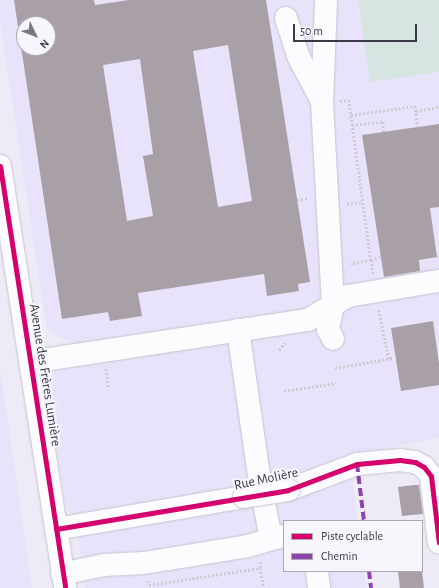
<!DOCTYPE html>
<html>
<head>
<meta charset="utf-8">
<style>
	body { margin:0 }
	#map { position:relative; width:439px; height:588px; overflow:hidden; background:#eeebf7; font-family:"Alegreya Sans",sans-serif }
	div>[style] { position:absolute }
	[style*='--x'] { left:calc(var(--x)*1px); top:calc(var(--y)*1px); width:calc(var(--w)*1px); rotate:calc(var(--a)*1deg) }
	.built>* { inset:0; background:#e8e3fb }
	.green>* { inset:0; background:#d6e4e2 }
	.building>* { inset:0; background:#a89fa7 }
	.path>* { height:2.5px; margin-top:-1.25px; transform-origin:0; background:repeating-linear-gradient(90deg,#cdccd1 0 2px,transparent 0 4px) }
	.roads { filter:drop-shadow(0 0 1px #c6c4cf) drop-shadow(0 0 1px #c6c4cf) }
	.minor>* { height:22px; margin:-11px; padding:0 11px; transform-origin:11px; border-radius:11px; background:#fcfcfe }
	.bridges { filter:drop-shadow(0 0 1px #c6c4cf) drop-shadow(0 0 1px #c6c4cf) }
	.minor-bridge>* { height:22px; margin:-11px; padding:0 11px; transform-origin:11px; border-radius:11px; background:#fcfcfe }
	.quiet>* { height:4px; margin-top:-2px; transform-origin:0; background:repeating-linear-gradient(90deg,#8e44ad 0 8px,transparent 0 12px) }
	.cycleway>* { height:5px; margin:-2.5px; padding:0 2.5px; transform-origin:2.5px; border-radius:2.5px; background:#d6006c }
	span { translate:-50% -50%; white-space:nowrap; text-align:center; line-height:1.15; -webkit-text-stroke:4px #f7f6fd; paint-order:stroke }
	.street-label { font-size:14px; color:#3c3947 }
	.legend { position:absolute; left:283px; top:520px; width:140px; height:52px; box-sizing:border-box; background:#f7f6fd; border:1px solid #acaab4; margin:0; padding:5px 7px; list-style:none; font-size:12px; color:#3c3947 }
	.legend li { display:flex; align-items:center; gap:8px; height:20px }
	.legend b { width:20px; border:1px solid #acaab4 }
	.north { position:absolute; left:16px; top:16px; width:40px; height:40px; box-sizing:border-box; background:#f7f6fd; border:1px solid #acaab4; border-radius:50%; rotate:133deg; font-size:11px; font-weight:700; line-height:16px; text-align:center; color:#3c3947 }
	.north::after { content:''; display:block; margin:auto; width:14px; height:18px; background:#7a7785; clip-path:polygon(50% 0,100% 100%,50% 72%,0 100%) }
	.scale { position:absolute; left:293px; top:24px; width:124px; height:18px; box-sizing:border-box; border:2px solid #3c3947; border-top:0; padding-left:5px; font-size:12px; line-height:14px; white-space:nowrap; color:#3c3947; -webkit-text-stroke:3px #f7f6fd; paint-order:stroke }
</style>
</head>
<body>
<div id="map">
	<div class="built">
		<div style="clip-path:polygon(evenodd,0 0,439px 0,439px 438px,343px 456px,290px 481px,75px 515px,69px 512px,66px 507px,53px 425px,57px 424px,55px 414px,51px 415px,47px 385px,52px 377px,50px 374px,72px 356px,71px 343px,47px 330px,0 22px,0 0,24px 24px,48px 24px,48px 48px,24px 48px,24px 24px)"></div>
		<div style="clip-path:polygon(0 368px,3px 387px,32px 588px,0 588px)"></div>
		<div style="clip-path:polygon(352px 477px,358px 521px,284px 521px,284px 571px,364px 571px,366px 588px,85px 588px,78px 534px,287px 503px,327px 484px)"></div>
	</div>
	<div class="green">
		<div style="clip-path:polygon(358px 0,439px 0,439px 72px,370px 82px)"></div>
	</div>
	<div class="building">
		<div style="clip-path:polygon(evenodd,14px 0,94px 0,95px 5px,129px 0,266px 0,310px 282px,298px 284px,299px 291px,267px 296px,264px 274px,138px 293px,142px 316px,110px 321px,108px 312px,62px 319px,14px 0,24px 24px,48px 24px,48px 48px,24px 48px,24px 24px,14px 0,228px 45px,252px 201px,218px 207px,193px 51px,228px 45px,14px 0,140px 59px,153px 154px,143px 156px,153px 216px,127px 221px,103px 65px,140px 59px)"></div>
		<div style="clip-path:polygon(439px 124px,439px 207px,430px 208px,437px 257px,419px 260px,420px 271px,384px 277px,362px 135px)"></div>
		<div style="clip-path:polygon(433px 321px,439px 363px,439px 385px,401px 391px,391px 328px)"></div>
		<div style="clip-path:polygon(414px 485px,419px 485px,423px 514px,402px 516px,398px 487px)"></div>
		<div style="clip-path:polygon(398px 571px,422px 571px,424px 588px,400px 588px)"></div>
	</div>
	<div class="path">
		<div style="--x:340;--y:101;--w:9;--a:-6"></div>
		<div style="--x:349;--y:100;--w:162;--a:82.2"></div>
		<div style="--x:371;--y:260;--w:21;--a:169"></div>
		<div style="--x:416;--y:111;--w:23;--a:-10"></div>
		<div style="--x:351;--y:115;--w:65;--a:-8"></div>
		<div style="--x:415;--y:106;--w:21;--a:82"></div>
		<div style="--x:352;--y:125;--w:31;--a:-6"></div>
		<div style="--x:383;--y:122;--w:10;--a:84"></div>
		<div style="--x:297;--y:200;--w:11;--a:-10"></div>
		<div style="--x:347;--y:204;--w:15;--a:-8"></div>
		<div style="--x:373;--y:274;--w:14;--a:-98"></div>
		<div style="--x:371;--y:260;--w:11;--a:-22"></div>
		<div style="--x:379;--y:310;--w:50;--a:78.5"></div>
		<div style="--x:279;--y:350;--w:11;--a:-49"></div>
		<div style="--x:335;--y:368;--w:59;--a:-9.8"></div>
		<div style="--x:106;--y:369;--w:20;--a:81"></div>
		<div style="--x:284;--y:391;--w:53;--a:-8.7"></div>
		<div style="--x:260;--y:568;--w:20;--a:79"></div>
		<div style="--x:148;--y:581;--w:4;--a:76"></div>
		<div style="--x:149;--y:585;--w:112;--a:-8.7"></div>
		<div style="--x:260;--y:568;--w:6;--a:-90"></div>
	</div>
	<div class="roads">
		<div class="minor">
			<div style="--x:326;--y:0;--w:102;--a:92.2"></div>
			<div style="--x:322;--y:102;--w:203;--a:86.9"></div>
			<div style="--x:333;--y:305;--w:25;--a:102"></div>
			<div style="--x:328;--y:329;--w:11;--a:63"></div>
			<div style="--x:286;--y:18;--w:40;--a:72"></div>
			<div style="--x:298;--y:56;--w:51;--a:61.9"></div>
			<div style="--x:0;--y:166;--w:427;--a:81.2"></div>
			<div style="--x:238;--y:330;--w:154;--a:81.8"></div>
			<div style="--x:260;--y:482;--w:58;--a:79.1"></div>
			<div style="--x:30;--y:362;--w:281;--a:-8.6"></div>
			<div style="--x:308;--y:320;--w:47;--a:-31"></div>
			<div style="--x:348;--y:296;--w:92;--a:-9.4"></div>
			<div style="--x:288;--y:490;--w:74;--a:-20.6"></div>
			<div style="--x:357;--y:464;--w:43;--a:-5.3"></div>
			<div style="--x:400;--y:460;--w:15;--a:8"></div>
			<div style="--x:415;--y:462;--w:10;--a:29"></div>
			<div style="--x:424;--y:467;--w:11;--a:52"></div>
			<div style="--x:431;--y:476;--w:67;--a:83.2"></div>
			<div style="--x:56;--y:529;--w:191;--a:-9.7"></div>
			<div style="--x:317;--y:571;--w:17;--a:83"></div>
			<div style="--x:62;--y:574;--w:43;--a:-12.1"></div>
			<div style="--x:104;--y:565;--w:40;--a:-2.9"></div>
			<div style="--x:144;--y:563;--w:105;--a:-9.3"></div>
			<div style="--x:248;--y:546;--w:37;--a:-16"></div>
		</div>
	</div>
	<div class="bridges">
		<div class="minor-bridge">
			<div style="--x:244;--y:497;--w:45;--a:-9"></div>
		</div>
	</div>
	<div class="quiet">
		<div style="--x:357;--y:464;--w:57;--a:83"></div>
		<div style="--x:369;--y:571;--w:17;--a:83"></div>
	</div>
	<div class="cycleway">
		<div style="--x:0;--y:166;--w:427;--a:81.2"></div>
		<div style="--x:56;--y:529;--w:235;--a:-9.5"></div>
		<div style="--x:288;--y:490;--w:74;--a:-20.6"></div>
		<div style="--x:357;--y:464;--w:43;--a:-5.3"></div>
		<div style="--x:400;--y:460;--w:15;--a:8"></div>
		<div style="--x:415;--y:462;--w:10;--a:29"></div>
		<div style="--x:424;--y:467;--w:11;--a:52"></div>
		<div style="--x:431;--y:476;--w:67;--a:83.2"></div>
	</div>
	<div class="street-label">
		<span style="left:45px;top:375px;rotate:81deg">Avenue des Frères Lumière</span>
		<span style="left:266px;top:479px;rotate:-12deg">Rue Molière</span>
	</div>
	<ul class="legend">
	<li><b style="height:5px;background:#d6006c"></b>Piste cyclable</li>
	<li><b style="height:5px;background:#8e44ad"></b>Chemin</li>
	</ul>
	<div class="north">N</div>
	<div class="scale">50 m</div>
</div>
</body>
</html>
